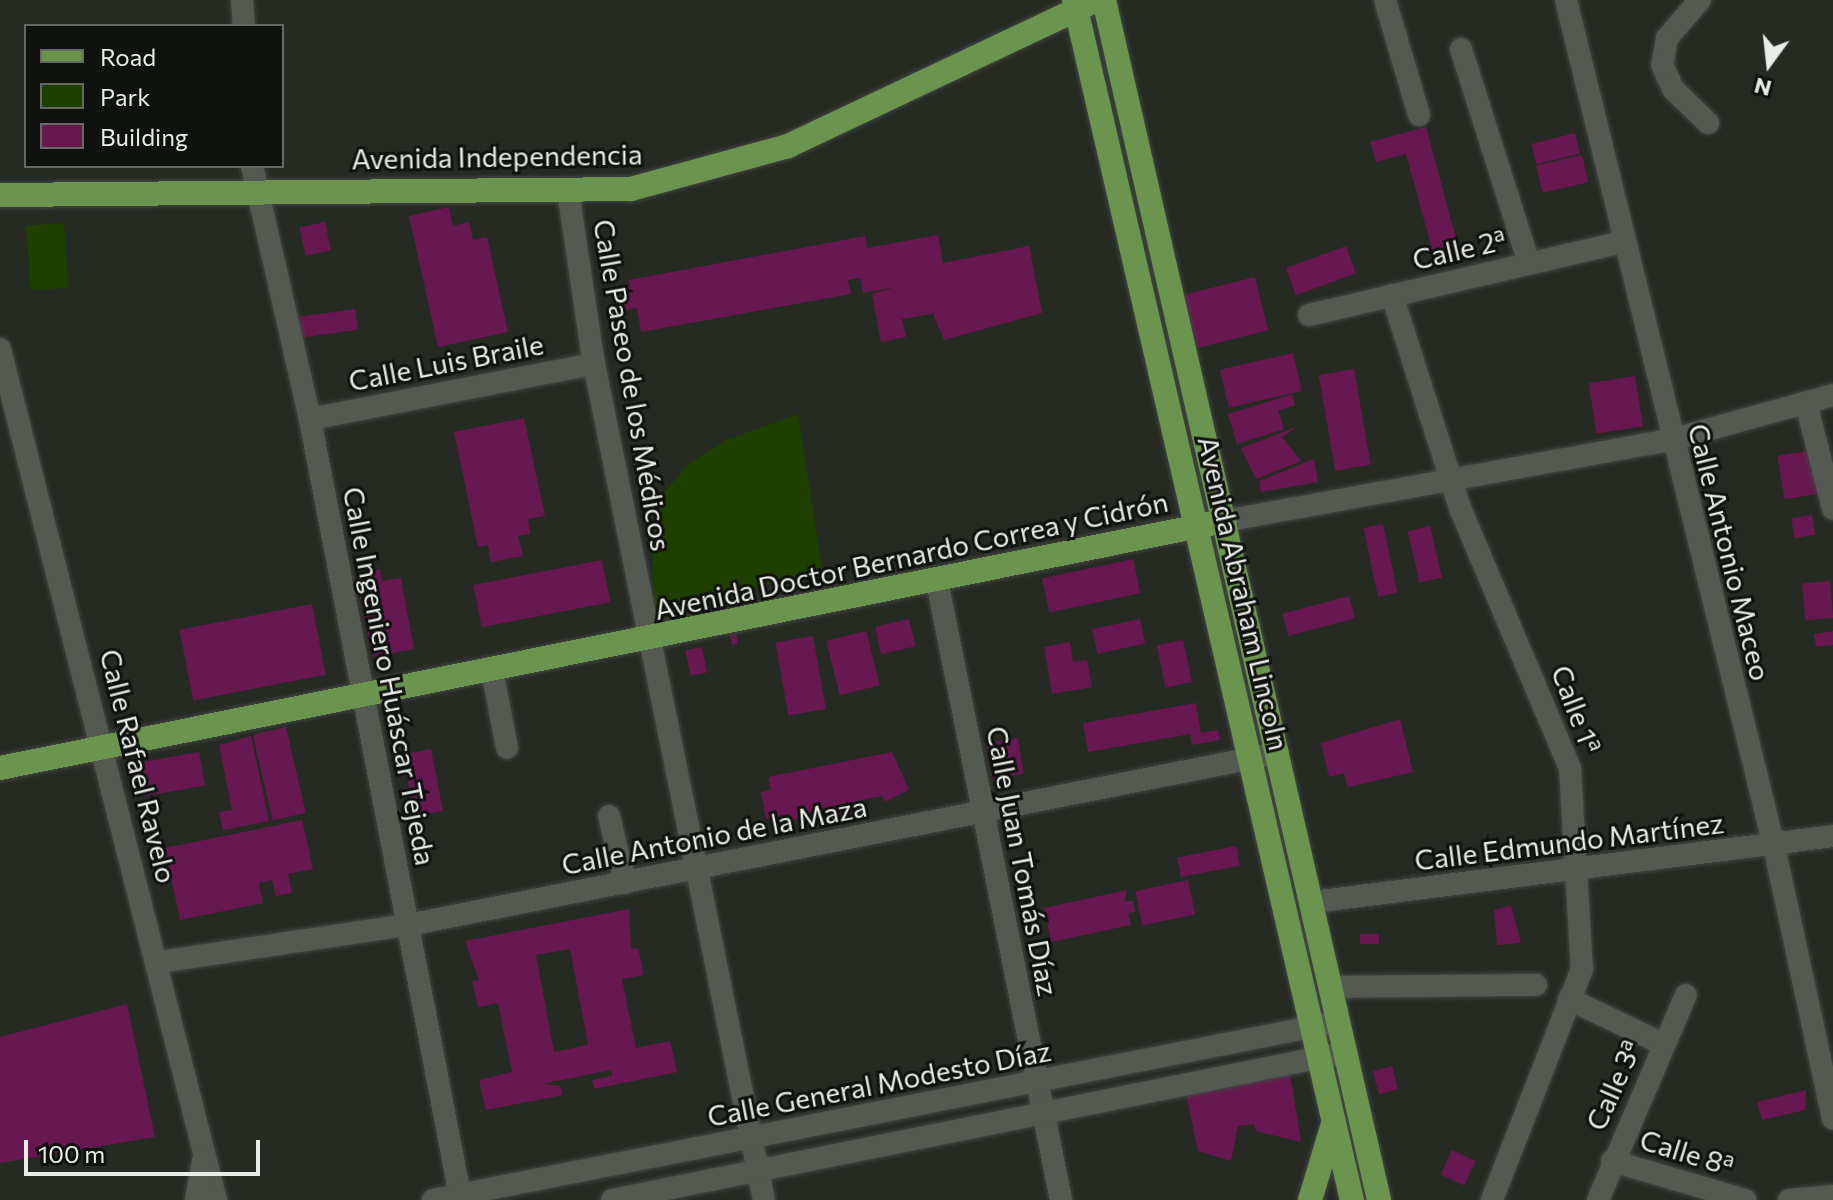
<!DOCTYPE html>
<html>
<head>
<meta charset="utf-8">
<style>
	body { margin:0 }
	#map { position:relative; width:1833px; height:1200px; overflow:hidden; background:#252a23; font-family:Commissioner,sans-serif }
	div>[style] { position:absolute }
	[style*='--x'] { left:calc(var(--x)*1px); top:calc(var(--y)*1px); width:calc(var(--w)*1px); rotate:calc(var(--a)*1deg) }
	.green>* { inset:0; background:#1f3f01; transform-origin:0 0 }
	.building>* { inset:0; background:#681850; transform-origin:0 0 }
	.roads { filter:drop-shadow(0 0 2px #434641) drop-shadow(0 0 2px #434641) }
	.minor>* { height:22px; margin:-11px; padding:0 11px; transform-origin:11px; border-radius:11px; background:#545952 }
	.major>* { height:24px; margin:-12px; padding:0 12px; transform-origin:12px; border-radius:12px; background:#6b944f }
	span { translate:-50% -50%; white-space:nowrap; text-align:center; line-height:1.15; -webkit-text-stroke:6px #10120f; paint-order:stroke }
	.street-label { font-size:28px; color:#e9ece7 }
	.legend { position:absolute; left:24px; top:24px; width:260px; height:144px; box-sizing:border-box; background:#10120f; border:2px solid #676965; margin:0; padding:10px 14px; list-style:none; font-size:24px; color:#e9ece7 }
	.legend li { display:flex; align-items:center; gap:16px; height:40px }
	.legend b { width:40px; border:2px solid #676965 }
	.north { position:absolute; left:1729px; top:24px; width:80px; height:80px; -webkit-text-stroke:6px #10120f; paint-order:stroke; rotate:195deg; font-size:22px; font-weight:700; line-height:32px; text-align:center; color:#e9ece7 }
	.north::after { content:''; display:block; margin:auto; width:28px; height:36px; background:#e9ece7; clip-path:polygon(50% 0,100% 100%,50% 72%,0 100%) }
	.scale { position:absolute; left:24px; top:1140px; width:236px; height:36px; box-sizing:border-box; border:4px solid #e9ece7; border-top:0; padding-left:10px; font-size:24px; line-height:28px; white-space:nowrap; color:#e9ece7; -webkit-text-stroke:6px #10120f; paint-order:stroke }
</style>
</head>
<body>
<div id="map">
	<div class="green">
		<div style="left:64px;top:223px;width:65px;height:38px;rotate:86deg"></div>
		<div style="clip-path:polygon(798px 414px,823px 573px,655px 609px,652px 547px,663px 494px,688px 464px,726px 440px)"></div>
	</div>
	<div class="building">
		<div style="clip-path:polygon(1426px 127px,1458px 246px,1433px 253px,1406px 154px,1376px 162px,1370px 142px)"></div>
		<div style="left:1575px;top:133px;width:21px;height:45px;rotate:76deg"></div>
		<div style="left:1582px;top:155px;width:28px;height:47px;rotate:77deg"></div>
		<div style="clip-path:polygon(449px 207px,453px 226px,469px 222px,473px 240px,487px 237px,508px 332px,438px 347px,409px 216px)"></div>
		<div style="left:325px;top:222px;width:29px;height:26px;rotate:78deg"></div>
		<div style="clip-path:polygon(938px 235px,943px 263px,1029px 246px,1042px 313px,944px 340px,933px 314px,902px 319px,906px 337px,881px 342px,872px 294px,896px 287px,863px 293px,860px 278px,848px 280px,851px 294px,641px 332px,637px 308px,624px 310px,620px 289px,630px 287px,629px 280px,865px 236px,867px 248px)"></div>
		<div style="left:1346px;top:246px;width:29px;height:64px;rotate:70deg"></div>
		<div style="left:1255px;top:277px;width:55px;height:74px;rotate:76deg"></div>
		<div style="left:355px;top:309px;width:21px;height:58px;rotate:82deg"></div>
		<div style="left:1293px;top:353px;width:39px;height:75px;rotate:77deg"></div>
		<div style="left:1354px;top:369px;width:97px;height:36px;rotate:80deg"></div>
		<div style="left:1635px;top:376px;width:51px;height:47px;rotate:81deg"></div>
		<div style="clip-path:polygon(1292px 394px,1295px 405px,1278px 411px,1284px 429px,1237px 444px,1228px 414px)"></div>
		<div style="clip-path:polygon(524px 418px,545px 516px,528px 519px,530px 534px,518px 536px,523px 556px,491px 562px,488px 545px,478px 547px,454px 432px)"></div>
		<div style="clip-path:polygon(1296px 427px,1282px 437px,1301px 461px,1256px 479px,1241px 448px)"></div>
		<div style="left:1814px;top:450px;width:44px;height:37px;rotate:81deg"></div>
		<div style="clip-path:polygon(1314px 459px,1318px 482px,1261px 492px,1259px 481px)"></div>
		<div style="left:1812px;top:515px;width:20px;height:21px;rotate:81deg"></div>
		<div style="left:1383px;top:524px;width:70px;height:20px;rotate:78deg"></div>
		<div style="left:1430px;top:526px;width:53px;height:23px;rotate:77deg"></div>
		<div style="left:1133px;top:559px;width:35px;height:93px;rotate:78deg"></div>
		<div style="left:602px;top:560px;width:43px;height:131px;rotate:79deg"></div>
		<div style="clip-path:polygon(380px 569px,382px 581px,401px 578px,414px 649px,372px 657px,356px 574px)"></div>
		<div style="left:1830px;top:581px;width:37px;height:28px;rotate:85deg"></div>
		<div style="left:1349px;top:596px;width:23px;height:69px;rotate:75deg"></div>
		<div style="left:312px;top:604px;width:72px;height:135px;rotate:79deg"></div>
		<div style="left:909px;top:619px;width:28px;height:35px;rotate:77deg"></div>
		<div style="left:1140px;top:619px;width:25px;height:49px;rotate:78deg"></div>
		<div style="left:866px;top:631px;width:56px;height:41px;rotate:76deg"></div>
		<div style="clip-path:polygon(1833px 631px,1833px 645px,1816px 647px,1814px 634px)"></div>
		<div style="left:736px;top:634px;width:10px;height:6px;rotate:79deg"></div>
		<div style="left:813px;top:636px;width:74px;height:38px;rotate:80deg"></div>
		<div style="left:1183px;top:640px;width:43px;height:27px;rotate:78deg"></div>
		<div style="clip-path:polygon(1070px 642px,1073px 662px,1087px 660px,1092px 687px,1052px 694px,1044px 647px)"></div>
		<div style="left:702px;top:647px;width:26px;height:17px;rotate:79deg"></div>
		<div style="clip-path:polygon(1196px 703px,1201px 733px,1218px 730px,1220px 740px,1192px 745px,1190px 734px,1088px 752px,1083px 723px)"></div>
		<div style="clip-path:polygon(1400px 719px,1413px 772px,1348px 787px,1344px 773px,1329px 777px,1321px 743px)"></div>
		<div style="left:286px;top:727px;width:88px;height:34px;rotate:77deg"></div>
		<div style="clip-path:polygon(251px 736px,269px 821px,223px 830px,219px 812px,232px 810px,219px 745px)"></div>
		<div style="left:1018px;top:738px;width:36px;height:32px;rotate:81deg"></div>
		<div style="left:431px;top:749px;width:63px;height:29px;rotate:79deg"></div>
		<div style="left:199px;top:752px;width:34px;height:62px;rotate:80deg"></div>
		<div style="clip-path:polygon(892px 752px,909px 790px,884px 802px,883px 796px,861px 800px,865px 818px,822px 827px,818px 808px,792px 821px,790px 814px,766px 819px,761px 792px,771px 790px,768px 777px)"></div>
		<div style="clip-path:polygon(302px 820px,313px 869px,288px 874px,292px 893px,276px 896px,272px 880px,259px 883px,263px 903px,180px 920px,165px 848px)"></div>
		<div style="left:1236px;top:846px;width:20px;height:60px;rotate:79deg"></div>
		<div style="left:1188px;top:880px;width:35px;height:54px;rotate:78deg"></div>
		<div style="clip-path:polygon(1127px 890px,1124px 901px,1133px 901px,1135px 912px,1128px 913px,1131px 925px,1051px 942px,1044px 908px)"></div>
		<div style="clip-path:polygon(1511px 906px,1521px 943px,1497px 945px,1494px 910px)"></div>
		<div style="clip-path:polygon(evenodd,629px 909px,631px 949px,638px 948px,644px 975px,622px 979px,636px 1048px,670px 1041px,677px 1072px,594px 1089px,592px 1080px,612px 1076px,611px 1070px,542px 1084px,560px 1086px,563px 1095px,486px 1110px,479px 1080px,512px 1072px,498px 1003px,478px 1007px,472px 981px,479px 980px,465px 941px,629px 909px,570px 949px,588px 1045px,554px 1052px,536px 955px,570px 949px)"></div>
		<div style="left:1360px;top:934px;width:19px;height:10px"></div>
		<div style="clip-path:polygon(127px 1004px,155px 1137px,0 1163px,0 1037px)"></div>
		<div style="left:1392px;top:1066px;width:24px;height:20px;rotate:75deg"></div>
		<div style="clip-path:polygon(1290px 1073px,1301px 1142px,1256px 1131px,1254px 1124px,1238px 1126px,1231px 1161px,1198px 1151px,1186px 1094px)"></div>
		<div style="clip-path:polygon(1806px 1090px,1805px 1110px,1762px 1120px,1757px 1102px)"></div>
		<div style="left:1452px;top:1150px;width:26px;height:27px;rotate:25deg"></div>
	</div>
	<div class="roads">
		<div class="minor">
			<div style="--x:242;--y:0;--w:26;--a:86"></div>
			<div style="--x:1385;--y:0;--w:120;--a:73.5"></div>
			<div style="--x:1566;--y:0;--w:871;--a:76.19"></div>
			<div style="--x:1774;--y:846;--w:279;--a:77.8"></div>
			<div style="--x:1700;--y:0;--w:50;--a:131"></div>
			<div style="--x:1667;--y:38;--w:27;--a:100"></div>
			<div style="--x:1662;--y:65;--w:26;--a:65"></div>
			<div style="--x:1673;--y:89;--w:49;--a:44.2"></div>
			<div style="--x:1461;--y:49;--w:225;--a:72.4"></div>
			<div style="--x:252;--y:166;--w:260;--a:77.1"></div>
			<div style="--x:310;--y:419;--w:795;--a:79.06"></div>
			<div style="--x:568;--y:191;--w:175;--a:81.5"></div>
			<div style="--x:594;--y:364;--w:853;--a:78.51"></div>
			<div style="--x:1392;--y:295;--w:224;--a:72.3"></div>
			<div style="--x:1460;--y:508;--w:283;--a:67.1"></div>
			<div style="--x:1570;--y:769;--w:200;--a:86.6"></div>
			<div style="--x:1582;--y:969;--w:248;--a:111.3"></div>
			<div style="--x:1309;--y:315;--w:322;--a:-13.1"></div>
			<div style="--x:0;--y:349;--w:878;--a:75.76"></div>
			<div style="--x:1806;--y:403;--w:109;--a:75.7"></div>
			<div style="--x:310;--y:419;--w:289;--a:-11"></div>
			<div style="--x:1224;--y:521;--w:454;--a:-10.3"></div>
			<div style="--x:1671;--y:440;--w:168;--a:-15.5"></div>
			<div style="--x:937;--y:581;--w:631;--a:78.67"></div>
			<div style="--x:492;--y:670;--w:79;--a:79.1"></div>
			<div style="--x:609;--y:816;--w:69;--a:76.6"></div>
			<div style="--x:1313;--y:902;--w:524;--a:-7.23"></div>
			<div style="--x:159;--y:962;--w:252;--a:-8.5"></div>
			<div style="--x:408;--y:925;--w:887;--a:-11.18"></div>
			<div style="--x:1330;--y:987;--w:206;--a:-0.6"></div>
			<div style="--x:1569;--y:999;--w:104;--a:25.6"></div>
			<div style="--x:1612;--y:1161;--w:139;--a:16.3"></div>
			<div style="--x:196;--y:1200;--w:39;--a:-80"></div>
			<div style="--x:433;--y:1200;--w:921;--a:-11.14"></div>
			<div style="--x:612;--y:1200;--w:745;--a:-11.39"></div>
			<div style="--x:1598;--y:1200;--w:223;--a:-66.8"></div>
			<div style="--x:1789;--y:1200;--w:44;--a:-5.2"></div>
		</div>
		<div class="major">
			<div style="--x:1074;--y:0;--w:1232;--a:76.96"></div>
			<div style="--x:1104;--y:0;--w:1231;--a:77.09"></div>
			<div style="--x:0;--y:195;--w:631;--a:-0.54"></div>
			<div style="--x:631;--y:189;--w:163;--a:-15.3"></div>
			<div style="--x:788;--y:146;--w:335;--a:-25.3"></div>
			<div style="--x:0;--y:768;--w:1249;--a:-11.41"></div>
			<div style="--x:1310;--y:1200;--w:76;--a:-73.2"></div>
		</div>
	</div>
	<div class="street-label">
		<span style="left:497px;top:156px;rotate:-1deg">Avenida Independencia</span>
		<span style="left:1459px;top:249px;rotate:-13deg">Calle 2ª</span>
		<span style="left:446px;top:362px;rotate:-11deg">Calle Luis Braile</span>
		<span style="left:633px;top:385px;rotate:80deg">Calle Paseo de los Médicos</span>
		<span style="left:1730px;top:552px;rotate:76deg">Calle Antonio Maceo</span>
		<span style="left:911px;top:555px;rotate:-12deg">Avenida Doctor Bernardo Correa y Cidrón</span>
		<span style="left:1244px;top:593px;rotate:77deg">Avenida Abraham Lincoln</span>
		<span style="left:390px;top:676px;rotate:79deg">Calle Ingeniero Huáscar Tejeda</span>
		<span style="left:1577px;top:709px;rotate:69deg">Calle 1ª</span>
		<span style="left:139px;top:766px;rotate:76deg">Calle Rafael Ravelo</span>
		<span style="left:714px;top:835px;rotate:-11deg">Calle Antonio de la Maza</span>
		<span style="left:1569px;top:841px;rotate:-7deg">Calle Edmundo Martínez</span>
		<span style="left:1023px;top:861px;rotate:79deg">Calle Juan Tomás Díaz</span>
		<span style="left:879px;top:1083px;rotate:-11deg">Calle General Modesto Díaz</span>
		<span style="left:1613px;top:1085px;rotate:-66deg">Calle 3ª</span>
		<span style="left:1687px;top:1152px;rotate:17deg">Calle 8ª</span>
	</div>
	<ul class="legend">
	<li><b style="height:10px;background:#6b944f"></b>Road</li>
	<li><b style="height:22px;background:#1f3f01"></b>Park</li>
	<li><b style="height:22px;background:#681850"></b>Building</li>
	</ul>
	<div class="north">N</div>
	<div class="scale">100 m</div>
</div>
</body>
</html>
